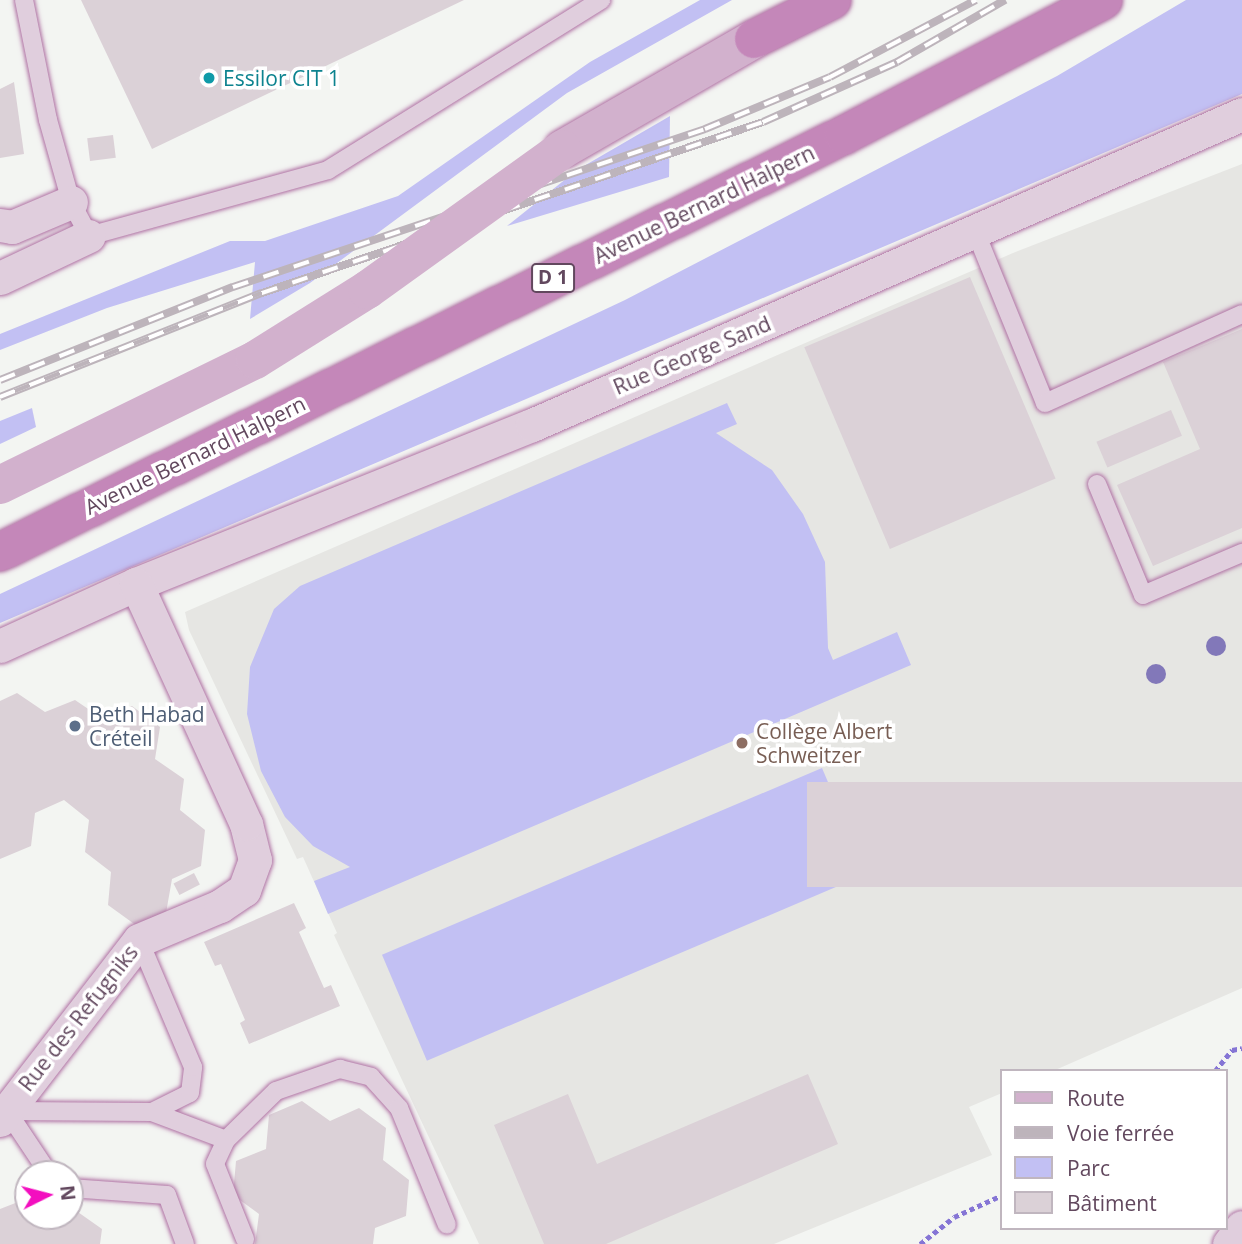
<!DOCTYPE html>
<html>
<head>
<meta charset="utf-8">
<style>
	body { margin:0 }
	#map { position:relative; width:1242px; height:1244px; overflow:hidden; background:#f3f5f2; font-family:"Open Sans",sans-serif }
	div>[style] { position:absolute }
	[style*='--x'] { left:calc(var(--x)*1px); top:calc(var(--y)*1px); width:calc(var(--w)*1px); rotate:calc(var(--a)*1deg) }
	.education>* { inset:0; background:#e6e6e3 }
	.green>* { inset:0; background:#c2c0f3; transform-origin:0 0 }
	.building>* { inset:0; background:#dbd1d7; transform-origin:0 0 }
	.path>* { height:4.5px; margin-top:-2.25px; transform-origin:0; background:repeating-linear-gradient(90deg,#8575d5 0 5px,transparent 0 8.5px) }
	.roads { filter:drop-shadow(0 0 2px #b072a4) drop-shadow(0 0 2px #b072a4) }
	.lane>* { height:18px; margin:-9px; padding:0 9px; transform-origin:9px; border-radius:9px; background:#e0cedd }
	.street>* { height:33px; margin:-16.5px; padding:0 16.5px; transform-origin:16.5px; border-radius:16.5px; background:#e0cedd }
	.primary>* { height:38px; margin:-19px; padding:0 19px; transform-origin:19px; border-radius:19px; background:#d2b1cd }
	.highway>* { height:38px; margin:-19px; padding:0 19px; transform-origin:19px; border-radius:19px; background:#c487b9 }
	.rail>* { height:8px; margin-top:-4px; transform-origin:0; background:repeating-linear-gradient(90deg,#fff 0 16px,#bdb4bb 0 32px); box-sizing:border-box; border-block:2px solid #bdb4bb }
	.primary-bridge>* { height:38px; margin:-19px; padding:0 19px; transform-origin:19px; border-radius:19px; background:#d2b1cd }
	.trees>* { width:20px; height:20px; margin:-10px; border-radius:50%; background:#8278b9 }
	.dots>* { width:19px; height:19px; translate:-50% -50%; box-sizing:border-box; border:4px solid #fff; border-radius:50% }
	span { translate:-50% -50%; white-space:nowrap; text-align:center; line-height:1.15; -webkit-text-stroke:7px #fff; paint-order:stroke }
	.shield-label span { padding:2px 5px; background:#fff; border:2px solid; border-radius:5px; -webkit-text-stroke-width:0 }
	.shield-label { font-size:19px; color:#62485e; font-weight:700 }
	.culture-label { font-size:21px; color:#0d838f }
	.left { translate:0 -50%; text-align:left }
	.street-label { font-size:21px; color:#62485e }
	.service-label { font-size:21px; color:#4e5e75 }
	.education-label { font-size:21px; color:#785e54 }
	.legend { position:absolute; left:1000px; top:1069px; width:228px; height:161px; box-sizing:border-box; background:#fff; border:2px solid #c0b6bf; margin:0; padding:9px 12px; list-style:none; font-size:21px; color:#62485e }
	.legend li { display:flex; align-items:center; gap:14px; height:35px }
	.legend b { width:35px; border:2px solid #c0b6bf }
	.north { position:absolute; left:14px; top:1160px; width:70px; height:70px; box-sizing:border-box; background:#fff; border:2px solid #c0b6bf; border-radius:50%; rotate:84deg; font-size:19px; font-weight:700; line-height:28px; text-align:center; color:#62485e }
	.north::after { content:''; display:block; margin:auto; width:24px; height:32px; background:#f30ebf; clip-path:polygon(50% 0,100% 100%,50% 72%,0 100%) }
</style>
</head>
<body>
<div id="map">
	<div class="education">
		<div style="clip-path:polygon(1242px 164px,1242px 988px,1053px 1071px,1002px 1071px,1002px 1093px,969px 1107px,992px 1155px,774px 1244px,479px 1244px,334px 935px,337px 933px,303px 857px,297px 859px,189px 630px,185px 612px,1013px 253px)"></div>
	</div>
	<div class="green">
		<div style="clip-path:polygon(700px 0,732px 0,567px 93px,310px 283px,250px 319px,255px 262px,107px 308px,0 350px,0 334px,230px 241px,265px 241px,398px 196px,590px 62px)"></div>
		<div style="clip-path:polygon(1186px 0,1242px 0,1242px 94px,0 623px,0 594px,625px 300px,1057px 76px)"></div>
		<div style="clip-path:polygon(670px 116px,669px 177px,507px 226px,577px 170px)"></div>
		<div style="clip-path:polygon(727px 403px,737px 424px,716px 433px,772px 470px,803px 514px,825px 562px,828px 648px,833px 660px,897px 632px,911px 665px,328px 914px,314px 881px,350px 867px,313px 846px,285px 817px,261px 771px,247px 714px,250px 667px,274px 609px,300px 586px)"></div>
		<div style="clip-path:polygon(32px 408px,36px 427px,0 444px,0 421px)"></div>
		<div style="left:822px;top:768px;width:115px;height:478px;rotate:67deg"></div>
	</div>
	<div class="building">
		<div style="clip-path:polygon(81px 0,464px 0,152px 149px)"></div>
		<div style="clip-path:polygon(14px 82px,24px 154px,0 158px,0 89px)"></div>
		<div style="left:113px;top:135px;width:23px;height:26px;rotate:83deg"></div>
		<div style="left:970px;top:277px;width:219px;height:180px;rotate:67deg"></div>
		<div style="clip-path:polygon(1242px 329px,1242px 528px,1153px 566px,1117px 485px,1200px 449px,1163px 362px)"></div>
		<div style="left:1171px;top:410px;width:28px;height:81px;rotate:67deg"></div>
		<div style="clip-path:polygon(17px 693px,45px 712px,75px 700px,103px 719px,132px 706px,160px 727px,155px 759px,184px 779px,180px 810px,205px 830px,201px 866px,172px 879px,166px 913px,137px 926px,108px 905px,111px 872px,85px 852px,89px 820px,64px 800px,35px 813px,31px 846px,0 859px,0 701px)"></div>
		<div style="left:1242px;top:782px;width:105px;height:435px;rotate:90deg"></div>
		<div style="left:194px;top:873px;width:13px;height:23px;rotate:63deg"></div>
		<div style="clip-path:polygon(294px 903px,306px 928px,299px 932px,324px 988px,331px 985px,340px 1006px,249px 1044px,240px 1023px,245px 1020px,221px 964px,215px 966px,204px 942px)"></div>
		<div style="clip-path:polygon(808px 1074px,838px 1144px,606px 1244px,544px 1244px,494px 1125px,568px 1094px,597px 1164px)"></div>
		<div style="clip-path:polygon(302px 1101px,330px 1121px,359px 1108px,386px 1128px,383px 1160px,409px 1180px,406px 1216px,375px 1228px,373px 1244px,255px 1244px,259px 1214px,233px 1195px,236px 1161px,266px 1149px,269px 1115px)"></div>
		<div style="clip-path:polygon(18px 1202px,28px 1210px,28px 1216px,70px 1216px,75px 1210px,102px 1229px,100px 1244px,0 1244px,0 1209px)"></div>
	</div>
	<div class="path">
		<div style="--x:1215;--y:1071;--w:27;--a:-51"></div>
		<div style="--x:1232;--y:1050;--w:10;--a:-11"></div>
		<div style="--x:920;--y:1244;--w:43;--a:-38.5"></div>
		<div style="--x:954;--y:1217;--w:53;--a:-24.6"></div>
	</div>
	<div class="roads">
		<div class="lane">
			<div style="--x:24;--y:0;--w:122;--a:78.7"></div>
			<div style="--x:48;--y:120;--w:85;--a:74.3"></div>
			<div style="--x:71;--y:202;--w:38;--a:62"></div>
			<div style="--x:89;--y:236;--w:248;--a:-15.4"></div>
			<div style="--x:328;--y:170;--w:322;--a:-31.9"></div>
			<div style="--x:976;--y:233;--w:183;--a:67.9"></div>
			<div style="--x:1045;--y:403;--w:216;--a:-24.3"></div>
			<div style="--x:1097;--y:484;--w:120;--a:67.5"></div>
			<div style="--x:1143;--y:595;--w:108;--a:-23"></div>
			<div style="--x:7;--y:1111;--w:145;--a:0.4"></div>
			<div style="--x:152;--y:1112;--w:42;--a:-26.6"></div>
			<div style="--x:190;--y:1093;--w:26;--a:-83"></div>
			<div style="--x:193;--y:1067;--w:138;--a:-113"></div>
			<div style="--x:7;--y:1111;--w:76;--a:56.3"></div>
			<div style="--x:152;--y:1112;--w:79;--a:20.7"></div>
			<div style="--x:226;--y:1140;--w:70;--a:-44.4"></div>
			<div style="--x:276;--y:1091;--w:68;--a:-19"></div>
			<div style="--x:340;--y:1069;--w:32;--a:14"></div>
			<div style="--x:371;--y:1077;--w:42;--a:47.9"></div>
			<div style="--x:399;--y:1108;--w:126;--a:67.7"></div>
			<div style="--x:226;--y:1140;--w:26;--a:115"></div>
			<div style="--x:215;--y:1164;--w:81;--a:68.2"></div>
			<div style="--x:70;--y:1188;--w:97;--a:4.1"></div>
			<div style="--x:167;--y:1195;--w:52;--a:69.8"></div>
		</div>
		<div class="street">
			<div style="--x:0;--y:225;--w:12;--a:9"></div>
			<div style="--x:12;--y:227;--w:64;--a:-23"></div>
			<div style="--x:0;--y:278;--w:98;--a:-25.3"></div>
			<div style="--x:0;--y:646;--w:149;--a:-24.5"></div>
			<div style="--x:136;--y:584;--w:427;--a:-21.9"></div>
			<div style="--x:532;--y:425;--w:775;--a:-23.65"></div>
			<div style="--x:0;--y:1120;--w:227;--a:-52.3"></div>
			<div style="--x:139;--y:940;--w:88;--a:-22.8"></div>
			<div style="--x:220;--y:906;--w:29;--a:-34"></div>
			<div style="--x:244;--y:890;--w:32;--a:-70"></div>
			<div style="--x:255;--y:860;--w:37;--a:-104"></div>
			<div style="--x:246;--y:824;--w:264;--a:-114.6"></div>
			<div style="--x:1229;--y:1244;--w:21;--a:-53"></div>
		</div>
		<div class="primary">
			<div style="--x:563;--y:149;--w:220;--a:-29.9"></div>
		</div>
		<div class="highway">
			<div style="--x:754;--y:39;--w:87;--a:-26.6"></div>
			<div style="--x:0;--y:552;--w:941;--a:-26.29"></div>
			<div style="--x:844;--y:135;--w:292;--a:-27.5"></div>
		</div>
	</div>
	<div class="rail">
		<div style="--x:0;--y:380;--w:251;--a:-21.8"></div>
		<div style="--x:233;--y:287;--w:498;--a:-18.5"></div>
		<div style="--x:705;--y:129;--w:135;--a:-22.6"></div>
		<div style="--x:830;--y:77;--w:165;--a:-27.8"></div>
		<div style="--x:0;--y:397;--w:282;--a:-21.7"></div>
		<div style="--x:262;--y:293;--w:529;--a:-18.85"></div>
		<div style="--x:763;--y:122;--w:147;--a:-24.1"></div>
		<div style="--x:897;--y:62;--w:125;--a:-29.9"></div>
	</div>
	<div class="primary-bridge">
		<div style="--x:0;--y:485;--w:284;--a:-26.1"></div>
		<div style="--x:255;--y:360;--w:132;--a:-32"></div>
		<div style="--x:367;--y:290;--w:241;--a:-35.7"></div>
	</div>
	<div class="trees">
		<div style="left:1216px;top:646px"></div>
		<div style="left:1156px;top:674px"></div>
	</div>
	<div class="dots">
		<div style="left:209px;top:78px;background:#0f9aa8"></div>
		<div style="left:75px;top:726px;background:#5c6f8a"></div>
		<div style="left:742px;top:743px;background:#8d6e63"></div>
	</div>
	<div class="shield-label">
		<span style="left:553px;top:278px">D 1</span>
	</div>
	<div class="culture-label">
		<span class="left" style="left:223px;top:78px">Essilor CIT 1</span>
	</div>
	<div class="street-label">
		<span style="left:704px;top:204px;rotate:-26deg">Avenue Bernard Halpern</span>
		<span style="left:692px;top:355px;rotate:-23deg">Rue George Sand</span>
		<span style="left:195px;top:455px;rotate:-26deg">Avenue Bernard Halpern</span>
		<span style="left:78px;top:1018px;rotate:-52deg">Rue des Refugniks</span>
	</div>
	<div class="service-label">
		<span class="left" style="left:89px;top:726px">Beth Habad<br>Créteil</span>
	</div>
	<div class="education-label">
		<span class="left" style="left:756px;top:743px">Collège Albert<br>Schweitzer</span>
	</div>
	<ul class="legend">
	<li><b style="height:9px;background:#d2b1cd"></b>Route</li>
	<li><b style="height:9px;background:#bdb4bb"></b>Voie ferrée</li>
	<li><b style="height:19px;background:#c2c0f3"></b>Parc</li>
	<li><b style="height:19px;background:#dbd1d7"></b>Bâtiment</li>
	</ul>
	<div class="north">N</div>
</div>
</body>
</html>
